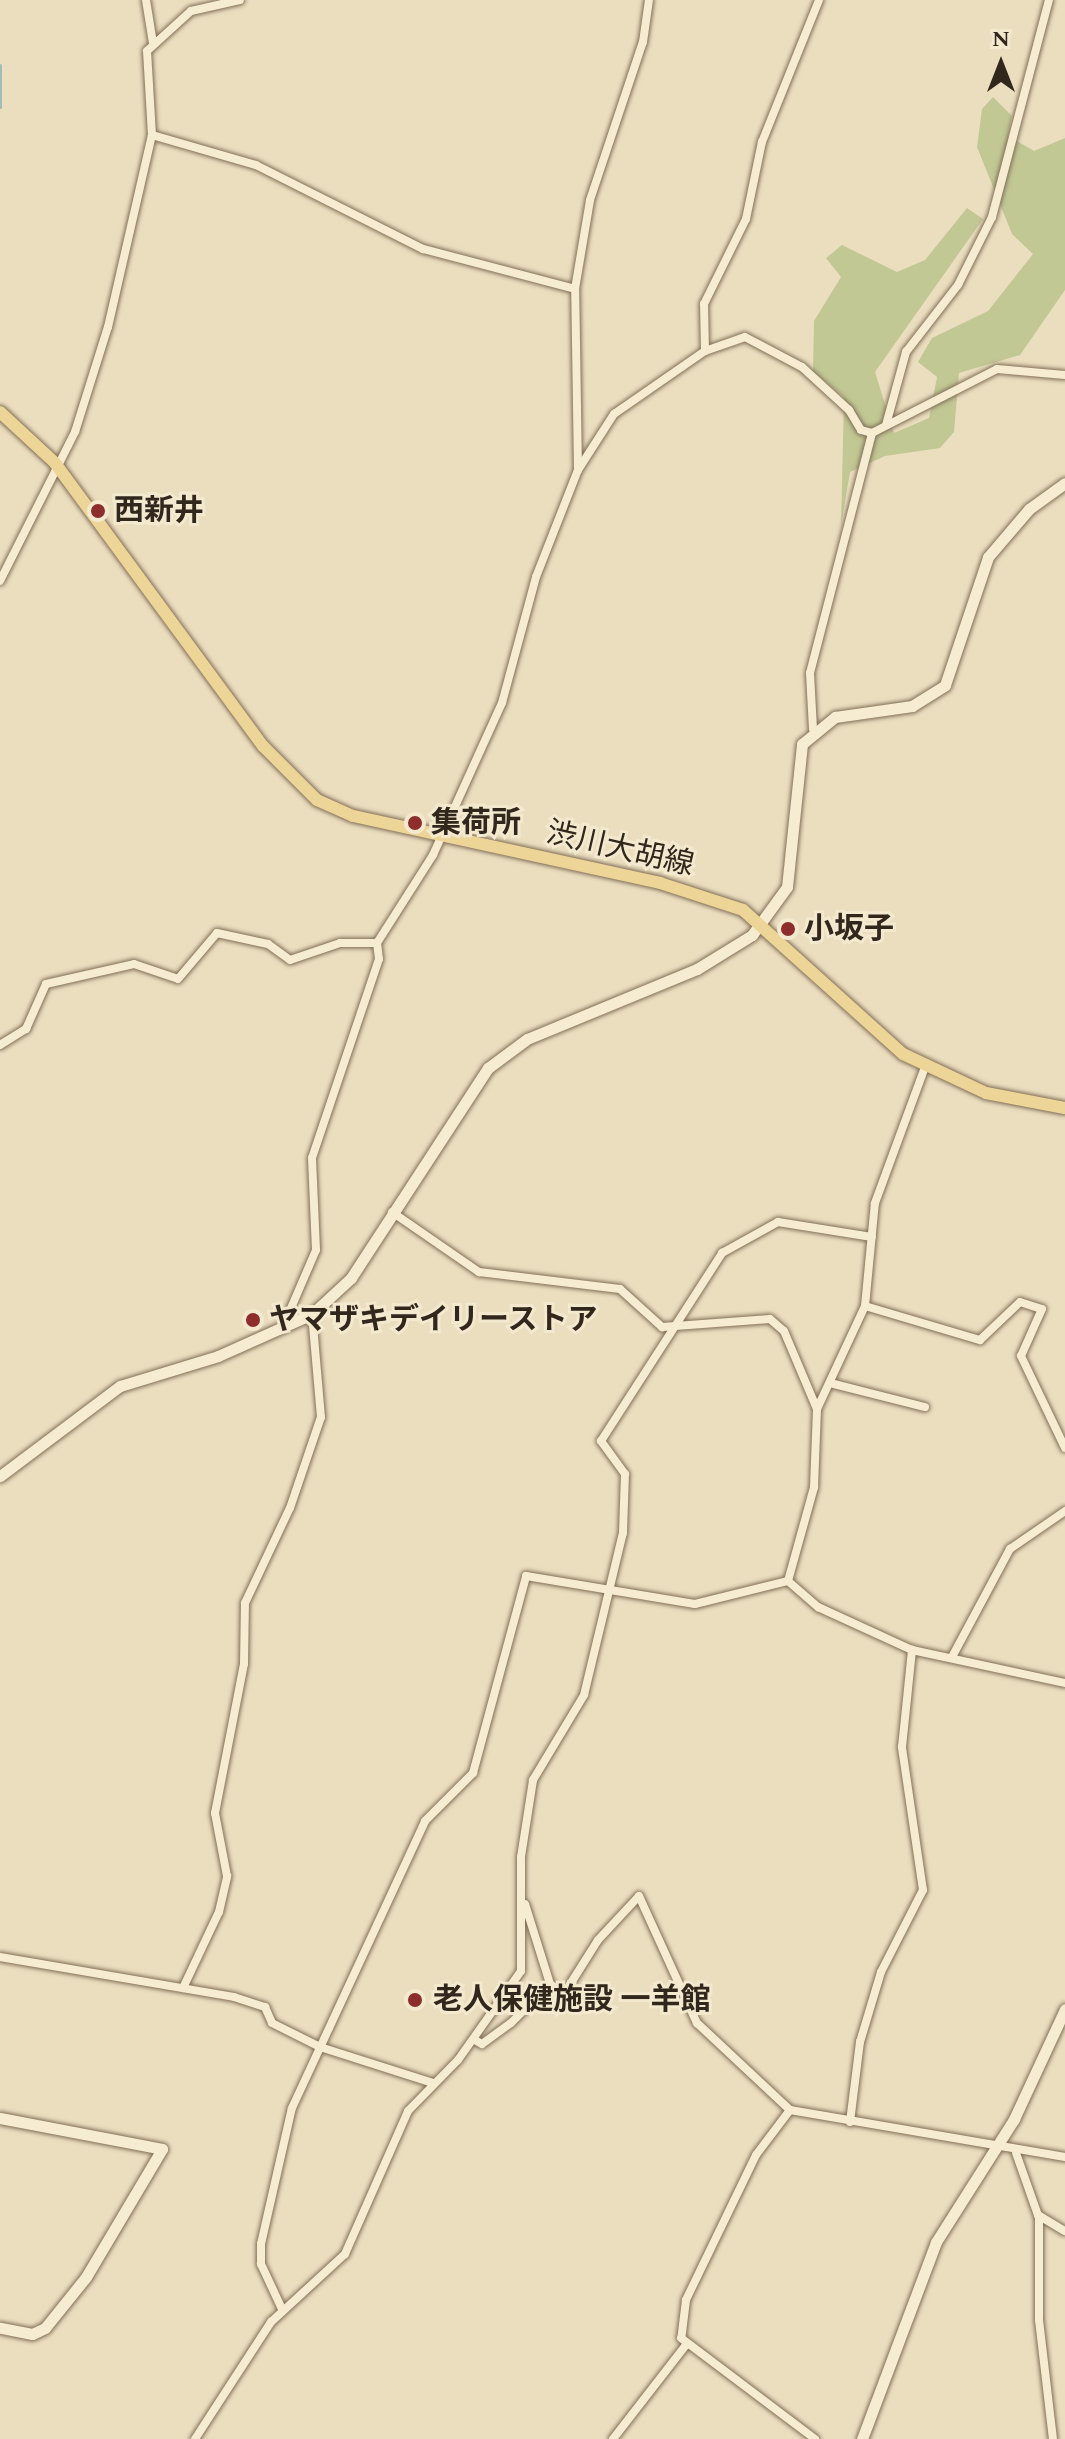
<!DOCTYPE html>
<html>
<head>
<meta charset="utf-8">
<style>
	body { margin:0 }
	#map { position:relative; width:1065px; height:2439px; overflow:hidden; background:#ebdebf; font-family:Spectral,"Noto Sans JP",serif }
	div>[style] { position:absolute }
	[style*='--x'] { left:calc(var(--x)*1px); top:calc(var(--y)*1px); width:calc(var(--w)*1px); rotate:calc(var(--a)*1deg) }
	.green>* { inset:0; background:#c1c894 }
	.stream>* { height:3px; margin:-1.5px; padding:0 1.5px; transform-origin:1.5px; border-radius:1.5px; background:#a2bdb5 }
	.roads { filter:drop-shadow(0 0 2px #826f58) drop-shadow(0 0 2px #826f58) }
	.street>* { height:8px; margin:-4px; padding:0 4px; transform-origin:4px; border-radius:4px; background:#f6ecd1 }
	.secondary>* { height:11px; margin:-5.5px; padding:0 5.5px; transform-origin:5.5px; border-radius:5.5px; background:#f6ecd1 }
	.primary>* { height:12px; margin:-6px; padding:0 6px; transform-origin:6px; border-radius:6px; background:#edd497 }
	.dots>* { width:22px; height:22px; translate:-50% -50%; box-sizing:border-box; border:4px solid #f3e9ce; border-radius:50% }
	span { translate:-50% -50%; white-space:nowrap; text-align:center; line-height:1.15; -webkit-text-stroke:6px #f3e9ce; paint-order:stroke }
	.poi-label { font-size:30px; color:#32271c; font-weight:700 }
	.left { translate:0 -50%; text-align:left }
	.street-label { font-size:30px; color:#32271c }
	.north { position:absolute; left:961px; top:24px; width:80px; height:80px; -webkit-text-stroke:6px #f3e9ce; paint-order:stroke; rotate:0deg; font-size:22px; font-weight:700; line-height:32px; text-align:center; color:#32271c }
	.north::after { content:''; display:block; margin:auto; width:28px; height:36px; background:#32271c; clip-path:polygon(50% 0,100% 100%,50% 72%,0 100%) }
</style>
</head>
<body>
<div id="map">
	<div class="green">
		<div style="clip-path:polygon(993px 97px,1012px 116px,1008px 136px,1034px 151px,1065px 138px,1065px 290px,1020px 355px,959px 373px,954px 432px,940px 448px,885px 456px,850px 472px,841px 526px,844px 397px,813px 371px,814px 321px,841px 277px,826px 258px,842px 245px,897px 272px,925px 260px,967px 208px,983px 219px,875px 372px,894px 433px,929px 418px,937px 377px,918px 362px,932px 338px,988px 311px,1033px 254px,1012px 234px,977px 147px,982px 109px)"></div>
	</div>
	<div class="stream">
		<div style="--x:0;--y:65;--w:42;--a:90"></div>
	</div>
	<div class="roads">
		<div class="street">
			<div style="--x:146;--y:0;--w:44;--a:80.8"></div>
			<div style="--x:152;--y:135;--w:108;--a:16.1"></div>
			<div style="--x:256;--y:165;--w:187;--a:26.7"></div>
			<div style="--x:423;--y:249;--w:157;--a:14.7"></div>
			<div style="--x:705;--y:351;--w:47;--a:-91.2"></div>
			<div style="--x:704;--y:304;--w:95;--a:-63.7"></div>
			<div style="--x:746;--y:219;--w:79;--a:-78.3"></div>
			<div style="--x:762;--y:142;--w:153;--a:-68.1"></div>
			<div style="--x:886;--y:425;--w:76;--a:-74.7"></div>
			<div style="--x:906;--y:352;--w:85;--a:-52.2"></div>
			<div style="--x:958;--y:285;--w:76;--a:-63.4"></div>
			<div style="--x:992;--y:217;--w:224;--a:-75.3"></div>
			<div style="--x:578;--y:470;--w:181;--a:-90.9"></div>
			<div style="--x:575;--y:289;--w:90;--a:-80.4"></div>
			<div style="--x:590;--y:200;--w:167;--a:-71.5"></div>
			<div style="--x:643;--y:42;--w:42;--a:-81.9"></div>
			<div style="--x:0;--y:581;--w:167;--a:-63.3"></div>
			<div style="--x:75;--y:432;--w:110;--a:-72.6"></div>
			<div style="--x:108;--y:327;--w:197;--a:-77.1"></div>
			<div style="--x:152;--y:135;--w:84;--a:-93.4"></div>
			<div style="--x:147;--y:51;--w:59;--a:-42.3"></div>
			<div style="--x:191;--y:11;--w:50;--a:-12.7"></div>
			<div style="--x:813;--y:729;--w:56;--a:-93.1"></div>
			<div style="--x:810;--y:673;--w:248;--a:-75.5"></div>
			<div style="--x:0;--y:1045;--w:31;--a:-32"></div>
			<div style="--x:26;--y:1029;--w:49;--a:-66"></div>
			<div style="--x:46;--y:984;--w:90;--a:-12.8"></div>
			<div style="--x:134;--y:964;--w:46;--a:18.8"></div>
			<div style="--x:178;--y:979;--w:60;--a:-49.7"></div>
			<div style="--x:217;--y:933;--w:52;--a:12.2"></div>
			<div style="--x:268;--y:944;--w:27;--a:36"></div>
			<div style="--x:290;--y:960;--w:53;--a:-18.8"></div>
			<div style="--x:340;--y:943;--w:37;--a:0"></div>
			<div style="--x:377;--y:943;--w:104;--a:-57.5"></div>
			<div style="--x:433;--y:855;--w:167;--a:-65.6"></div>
			<div style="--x:502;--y:703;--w:131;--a:-74.9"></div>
			<div style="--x:536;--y:577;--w:115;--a:-68.6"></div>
			<div style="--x:578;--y:470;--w:67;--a:-57.3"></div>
			<div style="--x:614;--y:414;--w:111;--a:-34.7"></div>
			<div style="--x:705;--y:351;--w:42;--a:-19.3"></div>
			<div style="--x:745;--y:337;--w:64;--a:27.8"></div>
			<div style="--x:802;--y:367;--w:64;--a:42.5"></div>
			<div style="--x:849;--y:410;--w:23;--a:59"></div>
			<div style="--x:861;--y:430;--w:11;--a:15"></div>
			<div style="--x:872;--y:433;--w:140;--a:-27.1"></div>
			<div style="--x:997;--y:369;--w:68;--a:5"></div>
			<div style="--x:392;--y:1212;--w:106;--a:34.6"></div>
			<div style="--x:479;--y:1272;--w:142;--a:6.9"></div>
			<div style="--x:620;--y:1289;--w:57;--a:42.1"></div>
			<div style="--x:662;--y:1327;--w:108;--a:-4.2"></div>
			<div style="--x:770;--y:1319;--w:18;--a:41"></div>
			<div style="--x:784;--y:1331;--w:85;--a:67.1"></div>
			<div style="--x:865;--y:1306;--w:120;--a:16.5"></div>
			<div style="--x:980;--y:1340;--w:55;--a:-43.5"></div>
			<div style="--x:1020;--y:1302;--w:23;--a:18"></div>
			<div style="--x:1042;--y:1309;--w:51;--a:114.1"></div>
			<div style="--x:1021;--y:1356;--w:102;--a:64.4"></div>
			<div style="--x:282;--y:1329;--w:86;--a:-66.7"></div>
			<div style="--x:316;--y:1250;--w:92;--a:-92.5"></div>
			<div style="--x:312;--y:1158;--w:210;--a:-71.4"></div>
			<div style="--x:379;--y:959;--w:16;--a:-97"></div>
			<div style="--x:830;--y:1383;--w:98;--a:14.2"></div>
			<div style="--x:788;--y:1581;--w:98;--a:-74.5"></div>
			<div style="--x:814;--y:1487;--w:78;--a:-87.8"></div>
			<div style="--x:817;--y:1409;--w:114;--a:-65"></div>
			<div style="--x:865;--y:1306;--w:103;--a:-84.5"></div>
			<div style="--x:875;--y:1203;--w:145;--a:-69.8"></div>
			<div style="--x:788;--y:1581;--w:40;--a:41"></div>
			<div style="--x:818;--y:1607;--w:103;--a:24.6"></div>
			<div style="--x:912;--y:1650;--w:157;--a:12.2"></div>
			<div style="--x:952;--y:1657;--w:123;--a:-61.8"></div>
			<div style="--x:1010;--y:1549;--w:67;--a:-34.6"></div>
			<div style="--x:525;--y:1904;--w:84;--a:72.6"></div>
			<div style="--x:550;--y:1984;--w:17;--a:36"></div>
			<div style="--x:564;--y:1994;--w:64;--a:-57.8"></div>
			<div style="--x:598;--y:1940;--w:60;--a:-47"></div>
			<div style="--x:639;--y:1896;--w:140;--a:65.5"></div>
			<div style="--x:697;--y:2023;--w:127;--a:43.1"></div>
			<div style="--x:790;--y:2110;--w:279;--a:9.7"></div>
			<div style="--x:0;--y:1957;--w:237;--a:9.7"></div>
			<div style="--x:234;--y:1997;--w:33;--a:18"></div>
			<div style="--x:265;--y:2007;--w:17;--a:66"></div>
			<div style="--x:272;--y:2023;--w:54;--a:26.6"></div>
			<div style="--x:320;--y:2047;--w:119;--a:17.7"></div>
			<div style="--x:183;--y:1988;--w:84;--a:-64.7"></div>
			<div style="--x:219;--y:1912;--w:37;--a:-77"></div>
			<div style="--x:227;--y:1876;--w:64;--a:-100.8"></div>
			<div style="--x:215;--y:1813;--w:152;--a:-79"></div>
			<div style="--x:244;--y:1664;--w:61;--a:-89.1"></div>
			<div style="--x:245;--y:1603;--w:105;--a:-64.7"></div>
			<div style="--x:290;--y:1508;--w:96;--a:-71.2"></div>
			<div style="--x:321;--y:1417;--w:103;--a:-95"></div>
			<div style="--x:475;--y:2040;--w:8;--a:30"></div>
			<div style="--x:482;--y:2044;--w:36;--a:-36"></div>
			<div style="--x:511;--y:2023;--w:55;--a:-45"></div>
			<div style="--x:790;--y:2110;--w:56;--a:127.1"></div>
			<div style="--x:756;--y:2155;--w:161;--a:115.8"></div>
			<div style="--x:686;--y:2300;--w:38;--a:97"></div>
			<div style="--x:681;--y:2338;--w:168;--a:37"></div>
			<div style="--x:850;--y:2122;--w:81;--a:-82.9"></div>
			<div style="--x:860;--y:2042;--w:73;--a:-73.3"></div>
			<div style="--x:881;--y:1972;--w:92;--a:-62.9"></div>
			<div style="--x:923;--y:1890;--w:145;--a:-98.4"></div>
			<div style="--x:902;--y:1747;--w:98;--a:-84.1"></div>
			<div style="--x:1016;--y:2153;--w:69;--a:70.5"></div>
			<div style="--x:1039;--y:2218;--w:102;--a:90"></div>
			<div style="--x:1039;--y:2320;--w:120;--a:83.3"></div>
			<div style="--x:1038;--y:2215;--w:31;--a:31"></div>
			<div style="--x:282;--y:2309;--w:50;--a:-115"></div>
			<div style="--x:261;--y:2264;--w:20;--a:-90"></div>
			<div style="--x:261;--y:2244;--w:139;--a:-77.2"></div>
			<div style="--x:292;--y:2108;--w:316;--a:-65.1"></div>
			<div style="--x:425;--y:1821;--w:68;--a:-45"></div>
			<div style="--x:473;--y:1773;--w:204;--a:-74.9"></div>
			<div style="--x:526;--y:1576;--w:171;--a:9.4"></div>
			<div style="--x:695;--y:1604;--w:96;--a:-13.9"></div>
			<div style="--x:195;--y:2439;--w:140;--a:-57"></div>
			<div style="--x:271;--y:2322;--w:100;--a:-42.6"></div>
			<div style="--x:345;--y:2254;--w:156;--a:-66.2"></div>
			<div style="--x:408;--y:2111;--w:71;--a:-45.6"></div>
			<div style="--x:458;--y:2060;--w:109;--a:-54.7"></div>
			<div style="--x:521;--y:1971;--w:114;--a:-90"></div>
			<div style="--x:521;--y:1857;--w:78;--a:-81.1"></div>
			<div style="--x:533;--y:1780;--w:99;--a:-59"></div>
			<div style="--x:584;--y:1695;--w:167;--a:-76.5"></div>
			<div style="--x:623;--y:1533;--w:59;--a:-88.1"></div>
			<div style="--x:625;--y:1474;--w:41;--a:-126"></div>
			<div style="--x:601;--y:1441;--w:224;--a:-57.2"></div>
			<div style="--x:722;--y:1253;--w:64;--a:-29"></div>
			<div style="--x:778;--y:1222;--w:95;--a:9.1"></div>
			<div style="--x:613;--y:2439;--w:119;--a:-52.2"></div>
		</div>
		<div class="secondary">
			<div style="--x:0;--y:1476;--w:150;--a:-36.9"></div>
			<div style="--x:120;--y:1386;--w:102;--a:-17"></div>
			<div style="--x:218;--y:1356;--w:103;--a:-24.1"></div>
			<div style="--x:312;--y:1314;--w:53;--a:-42.7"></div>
			<div style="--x:351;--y:1278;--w:251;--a:-56.9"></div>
			<div style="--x:488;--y:1068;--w:49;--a:-36.6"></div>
			<div style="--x:527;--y:1039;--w:184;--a:-22.4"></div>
			<div style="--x:697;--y:969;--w:65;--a:-31.7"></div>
			<div style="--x:752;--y:935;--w:59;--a:-53.9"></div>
			<div style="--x:787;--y:887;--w:144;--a:-84"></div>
			<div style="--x:802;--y:744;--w:43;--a:-39.3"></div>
			<div style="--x:835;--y:717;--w:78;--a:-8.1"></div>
			<div style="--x:912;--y:706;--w:39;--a:-32"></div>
			<div style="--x:945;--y:685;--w:135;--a:-71.4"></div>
			<div style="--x:988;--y:557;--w:63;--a:-49.5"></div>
			<div style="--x:1029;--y:509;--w:44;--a:-35.8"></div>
			<div style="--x:0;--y:2118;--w:165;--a:10.8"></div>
			<div style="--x:162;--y:2149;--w:149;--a:120.7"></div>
			<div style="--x:86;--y:2277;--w:65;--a:128.8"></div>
			<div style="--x:45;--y:2328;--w:14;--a:155"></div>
			<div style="--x:32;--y:2334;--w:33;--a:-169"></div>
			<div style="--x:862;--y:2439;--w:210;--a:-69.4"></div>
			<div style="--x:936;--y:2242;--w:146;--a:-57.6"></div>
			<div style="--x:1014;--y:2119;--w:121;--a:-65.1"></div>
		</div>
		<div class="primary">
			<div style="--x:0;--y:412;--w:75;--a:42.8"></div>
			<div style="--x:55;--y:463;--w:351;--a:53.7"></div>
			<div style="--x:263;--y:746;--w:76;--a:45"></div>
			<div style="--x:317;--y:800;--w:39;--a:24"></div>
			<div style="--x:353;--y:816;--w:314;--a:12.3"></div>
			<div style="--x:660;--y:883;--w:87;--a:18"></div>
			<div style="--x:743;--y:910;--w:215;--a:42"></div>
			<div style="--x:903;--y:1054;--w:92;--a:25.2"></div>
			<div style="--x:986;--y:1093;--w:80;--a:10.8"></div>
		</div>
	</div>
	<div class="dots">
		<div style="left:98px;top:511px;background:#8d2d2c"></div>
		<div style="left:415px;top:823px;background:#8d2d2c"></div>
		<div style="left:788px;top:929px;background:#8d2d2c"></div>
		<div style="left:253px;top:1320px;background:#8d2d2c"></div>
		<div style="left:415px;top:2000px;background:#8d2d2c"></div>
	</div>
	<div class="poi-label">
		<span class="left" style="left:114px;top:511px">西新井</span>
		<span class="left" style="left:431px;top:823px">集荷所</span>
		<span class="left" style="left:804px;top:929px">小坂子</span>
		<span class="left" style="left:269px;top:1320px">ヤマザキデイリーストア</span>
		<span class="left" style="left:433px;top:2000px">老人保健施設 一羊館</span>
	</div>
	<div class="street-label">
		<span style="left:620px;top:849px;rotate:13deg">渋川大胡線</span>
	</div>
	<div class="north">N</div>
</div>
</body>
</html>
